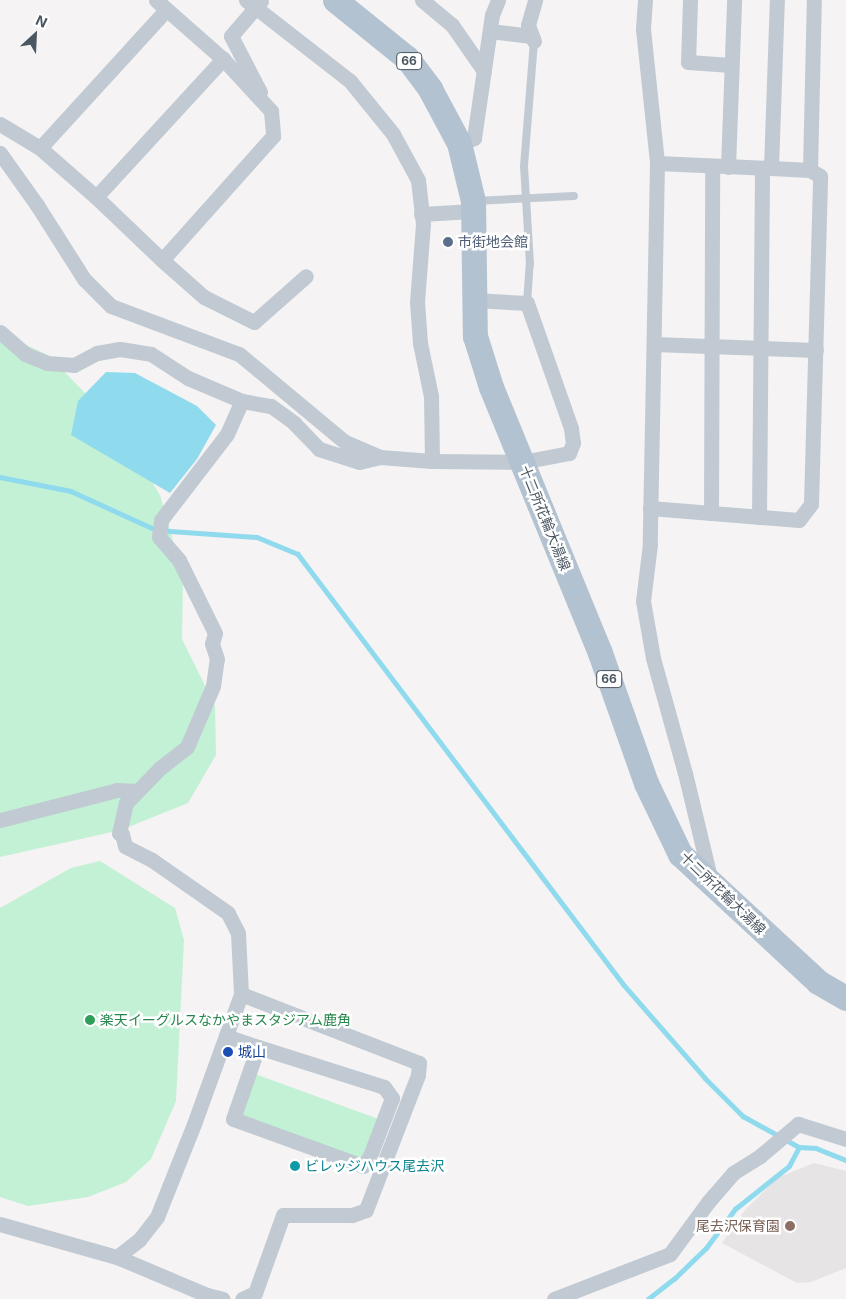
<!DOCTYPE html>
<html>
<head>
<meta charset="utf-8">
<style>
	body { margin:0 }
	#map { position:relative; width:846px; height:1299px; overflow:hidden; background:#f5f3f3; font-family:Inter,"Noto Sans JP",sans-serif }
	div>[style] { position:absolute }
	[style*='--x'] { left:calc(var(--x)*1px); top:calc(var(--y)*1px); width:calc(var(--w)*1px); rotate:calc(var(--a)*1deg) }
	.education>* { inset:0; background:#e6e4e5 }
	.green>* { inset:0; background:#c3f1d5; transform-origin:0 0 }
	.water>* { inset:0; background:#90daee }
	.stream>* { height:4.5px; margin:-2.25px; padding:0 2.25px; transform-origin:2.25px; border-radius:2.25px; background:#90daee }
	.service>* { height:8px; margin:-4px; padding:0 4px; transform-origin:4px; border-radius:4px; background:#c1cad2 }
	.minor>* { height:15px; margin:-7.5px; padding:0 7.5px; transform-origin:7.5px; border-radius:7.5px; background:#c1cad2 }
	.primary>* { height:25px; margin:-12.5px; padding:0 12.5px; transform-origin:12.5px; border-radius:12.5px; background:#b3c2d1 }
	.dots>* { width:14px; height:14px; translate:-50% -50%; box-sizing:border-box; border:2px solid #fff; border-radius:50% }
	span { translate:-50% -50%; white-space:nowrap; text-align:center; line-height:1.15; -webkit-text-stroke:5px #fff; paint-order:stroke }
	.shield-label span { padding:1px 4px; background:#fff; border:1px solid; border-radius:4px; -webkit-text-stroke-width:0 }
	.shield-label { font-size:12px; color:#4a5661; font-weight:700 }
	.service-label { font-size:14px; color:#4e5e75 }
	.left { translate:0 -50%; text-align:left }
	.street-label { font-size:14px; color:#4a5661 }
	.leisure-label { font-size:14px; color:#27864d }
	.transit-label { font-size:14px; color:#164399 }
	.culture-label { font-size:14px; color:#0d838f }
	.education-label { font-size:14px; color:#785e54 }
	.right { translate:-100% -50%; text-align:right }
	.north { position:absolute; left:10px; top:10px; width:50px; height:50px; -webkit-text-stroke:4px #fff; paint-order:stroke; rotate:25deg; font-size:14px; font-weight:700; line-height:20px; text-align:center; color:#4a5661 }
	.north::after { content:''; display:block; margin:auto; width:18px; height:22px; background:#4a5661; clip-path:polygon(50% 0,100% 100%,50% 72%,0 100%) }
</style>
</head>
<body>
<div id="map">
	<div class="education">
		<div style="clip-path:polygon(814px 1163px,846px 1171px,846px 1268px,811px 1282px,797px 1283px,722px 1243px,745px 1210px,777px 1178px)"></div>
	</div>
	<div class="green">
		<div style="clip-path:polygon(0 333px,48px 355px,118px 427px,160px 495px,183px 576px,182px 639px,215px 706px,216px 755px,188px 803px,121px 830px,0 857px)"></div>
		<div style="clip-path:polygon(100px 861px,175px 908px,184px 940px,176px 1101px,151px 1159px,126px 1182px,88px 1197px,28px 1206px,0 1197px,0 908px,71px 868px)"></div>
		<div style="left:255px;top:1074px;width:133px;height:47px;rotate:20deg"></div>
	</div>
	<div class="water">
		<div style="clip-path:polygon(106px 372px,135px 373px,197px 406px,216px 425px,197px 459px,170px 493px,71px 435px,78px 401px)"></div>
	</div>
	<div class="stream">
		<div style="--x:0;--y:477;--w:72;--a:11.2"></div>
		<div style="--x:71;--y:491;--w:94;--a:24.6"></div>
		<div style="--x:156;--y:530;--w:101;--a:4"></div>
		<div style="--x:257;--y:537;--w:44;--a:22.5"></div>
		<div style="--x:298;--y:554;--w:540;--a:52.9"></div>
		<div style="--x:624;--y:985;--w:123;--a:48.9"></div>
		<div style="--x:705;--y:1078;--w:54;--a:45"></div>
		<div style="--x:743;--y:1116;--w:64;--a:29"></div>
		<div style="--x:799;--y:1147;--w:17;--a:3"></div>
		<div style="--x:816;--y:1148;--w:32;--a:22"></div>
		<div style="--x:648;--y:1299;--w:33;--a:-38"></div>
		<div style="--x:674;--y:1279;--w:45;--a:-44.1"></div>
		<div style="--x:706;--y:1248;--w:49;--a:-53.4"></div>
		<div style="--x:735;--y:1209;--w:69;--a:-38.5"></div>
		<div style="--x:789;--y:1166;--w:21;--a:-62"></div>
	</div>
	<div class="service">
		<div style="--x:475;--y:201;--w:99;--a:-2.9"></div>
		<div style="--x:527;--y:303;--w:39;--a:-86"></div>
		<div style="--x:530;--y:264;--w:98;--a:-93.5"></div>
		<div style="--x:524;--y:166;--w:125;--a:-85.4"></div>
	</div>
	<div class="minor">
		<div style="--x:156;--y:0;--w:89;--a:41.4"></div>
		<div style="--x:223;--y:59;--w:71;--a:47.3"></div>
		<div style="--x:271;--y:111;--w:25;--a:85"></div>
		<div style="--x:273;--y:136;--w:166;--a:131.8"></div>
		<div style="--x:246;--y:0;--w:132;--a:37.9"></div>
		<div style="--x:350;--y:81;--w:68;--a:50.9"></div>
		<div style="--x:393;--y:134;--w:52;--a:61.5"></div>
		<div style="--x:418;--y:180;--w:44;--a:83.5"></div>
		<div style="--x:423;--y:224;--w:78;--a:94.4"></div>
		<div style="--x:417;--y:302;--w:41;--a:85.8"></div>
		<div style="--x:420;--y:343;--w:54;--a:78.3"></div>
		<div style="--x:431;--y:396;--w:65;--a:89.1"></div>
		<div style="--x:422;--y:0;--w:39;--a:40"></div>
		<div style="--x:452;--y:25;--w:56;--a:55.2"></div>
		<div style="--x:645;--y:0;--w:29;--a:94"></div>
		<div style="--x:643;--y:29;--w:135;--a:84"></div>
		<div style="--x:657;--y:163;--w:381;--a:91.1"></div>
		<div style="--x:650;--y:544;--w:57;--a:97"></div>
		<div style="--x:643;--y:601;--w:58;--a:80"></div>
		<div style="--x:653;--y:658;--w:119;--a:74.5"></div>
		<div style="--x:685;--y:773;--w:111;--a:76.5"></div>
		<div style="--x:690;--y:0;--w:62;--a:91.8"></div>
		<div style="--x:688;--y:62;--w:43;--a:4"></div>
		<div style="--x:490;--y:31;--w:42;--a:6.8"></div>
		<div style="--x:534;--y:41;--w:17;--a:-111"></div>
		<div style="--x:528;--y:25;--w:26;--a:-74"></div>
		<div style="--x:260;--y:92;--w:63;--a:-117.4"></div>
		<div style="--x:231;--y:36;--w:46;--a:-49.4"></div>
		<div style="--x:0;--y:124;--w:47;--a:31"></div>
		<div style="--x:40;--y:148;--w:74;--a:41.2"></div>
		<div style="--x:96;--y:197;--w:91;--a:43.7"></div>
		<div style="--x:162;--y:260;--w:56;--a:41.4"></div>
		<div style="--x:204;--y:297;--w:56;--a:26.6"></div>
		<div style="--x:254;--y:322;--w:69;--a:-41.5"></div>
		<div style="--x:459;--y:143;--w:16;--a:-18"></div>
		<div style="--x:474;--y:138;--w:124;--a:-81.7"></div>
		<div style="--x:492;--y:15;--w:16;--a:-68"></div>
		<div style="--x:40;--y:148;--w:187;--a:-47.6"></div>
		<div style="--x:0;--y:153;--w:64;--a:54.6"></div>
		<div style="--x:37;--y:205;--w:88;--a:57.6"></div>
		<div style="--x:84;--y:279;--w:38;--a:45"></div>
		<div style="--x:111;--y:306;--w:137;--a:20.6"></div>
		<div style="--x:239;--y:354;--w:138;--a:39.7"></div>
		<div style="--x:345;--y:442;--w:38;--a:23"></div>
		<div style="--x:657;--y:163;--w:114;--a:2.5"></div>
		<div style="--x:771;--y:168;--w:168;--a:-88"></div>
		<div style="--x:728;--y:167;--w:167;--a:-87.9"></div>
		<div style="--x:810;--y:170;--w:170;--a:-88.7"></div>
		<div style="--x:96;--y:197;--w:188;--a:-47.4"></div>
		<div style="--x:421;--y:214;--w:52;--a:-3.3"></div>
		<div style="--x:0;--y:332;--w:33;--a:41"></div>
		<div style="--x:25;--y:354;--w:24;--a:22"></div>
		<div style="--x:47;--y:363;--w:27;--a:4"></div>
		<div style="--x:74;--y:365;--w:26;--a:-28"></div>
		<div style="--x:97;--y:353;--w:23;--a:-10"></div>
		<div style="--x:120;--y:349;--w:31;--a:9"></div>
		<div style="--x:151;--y:354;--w:44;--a:33"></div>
		<div style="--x:188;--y:378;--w:59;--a:23.1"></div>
		<div style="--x:242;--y:401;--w:29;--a:10"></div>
		<div style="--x:271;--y:406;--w:29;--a:36"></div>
		<div style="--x:294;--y:423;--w:36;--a:46"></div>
		<div style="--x:319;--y:449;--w:42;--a:18"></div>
		<div style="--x:359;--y:462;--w:22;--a:-13"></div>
		<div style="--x:380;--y:457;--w:52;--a:4.4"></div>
		<div style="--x:432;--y:461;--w:90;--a:0.6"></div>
		<div style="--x:522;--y:462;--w:48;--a:-10.8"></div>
		<div style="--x:569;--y:453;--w:11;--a:-68"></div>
		<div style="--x:573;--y:443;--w:15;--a:-98"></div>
		<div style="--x:571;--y:428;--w:133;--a:-109.4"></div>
		<div style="--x:527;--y:303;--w:54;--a:-176.8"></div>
		<div style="--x:654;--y:344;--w:162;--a:2.1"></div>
		<div style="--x:650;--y:508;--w:149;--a:4.6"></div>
		<div style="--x:799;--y:520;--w:20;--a:-53"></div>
		<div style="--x:811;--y:504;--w:328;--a:-88.4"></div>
		<div style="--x:820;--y:176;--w:12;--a:-149"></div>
		<div style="--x:810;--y:170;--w:39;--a:-177"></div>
		<div style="--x:711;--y:513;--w:347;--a:-89.8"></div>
		<div style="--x:759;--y:517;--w:349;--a:-89.5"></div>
		<div style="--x:0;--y:820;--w:121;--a:-14.4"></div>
		<div style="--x:117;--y:790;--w:20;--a:3"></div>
		<div style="--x:241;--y:994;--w:191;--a:21.2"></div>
		<div style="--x:419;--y:1063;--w:12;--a:95"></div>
		<div style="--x:418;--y:1075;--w:145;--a:111.1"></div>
		<div style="--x:366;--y:1210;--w:15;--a:160"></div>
		<div style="--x:352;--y:1215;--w:69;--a:180"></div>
		<div style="--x:283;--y:1215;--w:83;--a:109.7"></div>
		<div style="--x:255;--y:1293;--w:14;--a:155"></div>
		<div style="--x:226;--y:1036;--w:34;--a:19"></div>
		<div style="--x:258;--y:1047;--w:132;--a:17.6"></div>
		<div style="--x:384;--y:1087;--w:14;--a:54"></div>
		<div style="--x:392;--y:1098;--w:62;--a:110.8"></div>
		<div style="--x:370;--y:1156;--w:12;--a:125"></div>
		<div style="--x:363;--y:1166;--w:138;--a:-160.1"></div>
		<div style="--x:233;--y:1119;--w:76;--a:-70.9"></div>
		<div style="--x:0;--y:1224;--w:122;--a:15.8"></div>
		<div style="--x:117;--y:1257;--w:28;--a:-38"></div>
		<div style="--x:139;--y:1240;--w:29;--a:-52"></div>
		<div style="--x:157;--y:1217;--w:100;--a:-68.3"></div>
		<div style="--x:194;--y:1124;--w:138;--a:-70.1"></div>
		<div style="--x:241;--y:994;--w:61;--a:-92.8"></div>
		<div style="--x:238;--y:933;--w:22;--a:-117"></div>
		<div style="--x:228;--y:913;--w:93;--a:-145.1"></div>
		<div style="--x:152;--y:860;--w:30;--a:-153"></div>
		<div style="--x:125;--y:846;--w:12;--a:-104"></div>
		<div style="--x:122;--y:834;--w:3;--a:-162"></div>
		<div style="--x:119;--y:833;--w:31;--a:-77"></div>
		<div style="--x:126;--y:803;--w:49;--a:-45.8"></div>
		<div style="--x:160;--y:768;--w:34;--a:-38"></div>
		<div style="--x:187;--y:747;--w:66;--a:-66.9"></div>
		<div style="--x:213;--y:686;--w:27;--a:-82"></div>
		<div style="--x:217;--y:659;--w:16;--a:-108"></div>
		<div style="--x:212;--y:644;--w:11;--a:-75"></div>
		<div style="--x:215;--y:633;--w:81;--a:-116.3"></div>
		<div style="--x:179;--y:560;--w:30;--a:-131"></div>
		<div style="--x:159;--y:537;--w:17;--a:-83"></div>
		<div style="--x:161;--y:520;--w:108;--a:-52.5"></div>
		<div style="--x:227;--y:434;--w:36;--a:-66"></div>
		<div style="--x:117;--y:1257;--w:98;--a:22.9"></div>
		<div style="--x:207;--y:1295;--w:16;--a:14"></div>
		<div style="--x:554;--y:1299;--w:124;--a:-21.2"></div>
		<div style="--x:670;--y:1254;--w:64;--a:-53.8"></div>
		<div style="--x:708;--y:1202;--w:38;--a:-49"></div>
		<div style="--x:733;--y:1173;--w:32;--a:-32"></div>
		<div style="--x:760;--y:1156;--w:50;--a:-40.1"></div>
		<div style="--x:798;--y:1124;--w:50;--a:17.4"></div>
	</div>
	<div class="primary">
		<div style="--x:335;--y:0;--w:92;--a:38.9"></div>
		<div style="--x:407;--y:58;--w:39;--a:53"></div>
		<div style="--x:430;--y:89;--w:61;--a:61.8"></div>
		<div style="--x:459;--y:143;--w:60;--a:76.4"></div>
		<div style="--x:473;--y:201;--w:135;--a:89.2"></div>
		<div style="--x:475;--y:336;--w:53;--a:72.6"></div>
		<div style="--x:491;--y:387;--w:287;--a:67.7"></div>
		<div style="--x:600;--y:653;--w:138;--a:70.5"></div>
		<div style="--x:646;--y:783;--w:79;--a:64.4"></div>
		<div style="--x:680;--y:854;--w:188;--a:42.8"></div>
		<div style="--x:818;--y:982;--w:32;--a:30"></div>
	</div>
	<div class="dots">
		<div style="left:448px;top:242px;background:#5c6f8a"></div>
		<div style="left:90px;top:1020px;background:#2e9e5b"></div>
		<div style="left:228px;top:1052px;background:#1a4fb4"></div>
		<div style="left:295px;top:1166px;background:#0f9aa8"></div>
		<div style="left:790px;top:1226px;background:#8d6e63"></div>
	</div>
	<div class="shield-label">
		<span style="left:409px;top:61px">66</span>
		<span style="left:609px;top:679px">66</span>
	</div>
	<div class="service-label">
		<span class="left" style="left:458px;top:242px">市街地会館</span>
	</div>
	<div class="street-label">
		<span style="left:545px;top:518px;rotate:68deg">十二所花輪大湯線</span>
		<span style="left:723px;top:893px;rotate:44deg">十二所花輪大湯線</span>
	</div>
	<div class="leisure-label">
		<span class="left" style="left:100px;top:1020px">楽天イーグルスなかやまスタジアム鹿角</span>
	</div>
	<div class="transit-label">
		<span class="left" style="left:238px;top:1052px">城山</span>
	</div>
	<div class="culture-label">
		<span class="left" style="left:305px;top:1166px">ビレッジハウス尾去沢</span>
	</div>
	<div class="education-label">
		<span class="right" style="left:780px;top:1226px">尾去沢保育園</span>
	</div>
	<div class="north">N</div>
</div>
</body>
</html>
